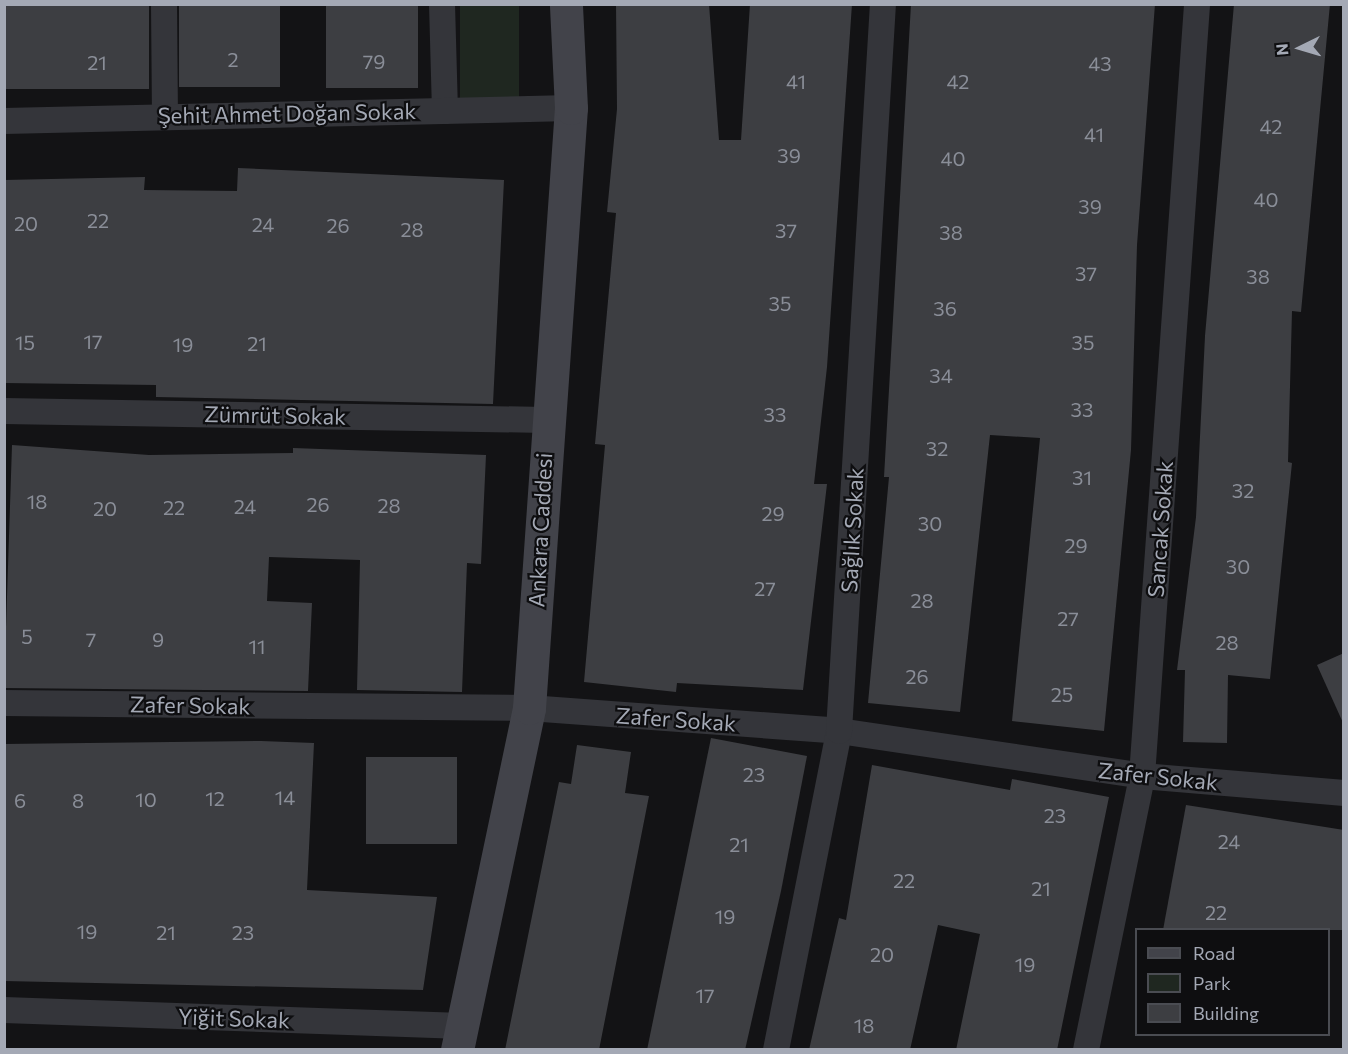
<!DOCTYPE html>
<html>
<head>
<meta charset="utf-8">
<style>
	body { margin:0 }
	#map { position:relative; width:1348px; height:1054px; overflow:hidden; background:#131315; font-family:Commissioner,sans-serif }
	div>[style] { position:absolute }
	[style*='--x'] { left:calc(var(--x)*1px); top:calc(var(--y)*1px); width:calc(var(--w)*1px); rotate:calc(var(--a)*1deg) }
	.green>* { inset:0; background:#1f2720; transform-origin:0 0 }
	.building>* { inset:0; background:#3d3e42; transform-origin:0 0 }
	.minor>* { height:26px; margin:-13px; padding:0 13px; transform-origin:13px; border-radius:13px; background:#34353a }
	.secondary>* { height:33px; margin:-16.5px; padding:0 16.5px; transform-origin:16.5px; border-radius:16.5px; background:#42434a }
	span { translate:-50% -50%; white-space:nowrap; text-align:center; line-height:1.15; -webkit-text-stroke:4.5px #0e0e10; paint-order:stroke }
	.number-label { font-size:20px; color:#8a8e98 }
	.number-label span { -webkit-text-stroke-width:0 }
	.street-label { font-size:22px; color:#a4a9b5 }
	.frame { position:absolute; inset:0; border:6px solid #a4a9b5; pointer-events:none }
	.legend { position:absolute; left:1135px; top:928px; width:195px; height:108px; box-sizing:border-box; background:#0e0e10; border:2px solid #4a4c52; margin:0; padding:8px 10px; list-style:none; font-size:18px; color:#a4a9b5 }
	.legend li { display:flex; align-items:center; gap:12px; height:30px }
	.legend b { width:30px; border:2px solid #4a4c52 }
	.north { position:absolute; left:1270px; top:18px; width:60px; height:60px; -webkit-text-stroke:4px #0e0e10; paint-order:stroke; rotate:265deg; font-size:16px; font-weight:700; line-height:24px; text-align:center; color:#a4a9b5 }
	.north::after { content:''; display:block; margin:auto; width:21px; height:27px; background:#a4a9b5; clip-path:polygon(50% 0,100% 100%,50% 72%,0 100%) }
</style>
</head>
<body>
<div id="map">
	<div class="green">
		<div style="left:460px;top:5px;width:59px;height:105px"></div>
	</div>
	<div class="building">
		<div style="left:4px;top:4px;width:145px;height:85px"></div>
		<div style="left:179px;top:4px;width:101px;height:83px"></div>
		<div style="left:326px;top:4px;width:92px;height:84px"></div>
		<div style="clip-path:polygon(616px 4px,709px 4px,719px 140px,741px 140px,750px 4px,852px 4px,827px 367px,814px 484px,827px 484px,803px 690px,677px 683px,676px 692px,584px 682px,605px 445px,595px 444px,616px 213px,607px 212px,617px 109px)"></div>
		<div style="clip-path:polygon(911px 4px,1155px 4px,1137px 245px,1131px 450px,1104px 731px,1012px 721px,1040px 438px,990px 435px,960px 712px,868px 703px,889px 477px,884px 477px)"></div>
		<div style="clip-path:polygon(1234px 4px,1330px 4px,1301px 312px,1292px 311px,1288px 462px,1292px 463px,1270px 679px,1228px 675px,1227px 743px,1183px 742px,1185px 670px,1177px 670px,1196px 517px,1205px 336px)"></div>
		<div style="clip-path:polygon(238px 168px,504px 180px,493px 404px,156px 397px,156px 385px,4px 383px,4px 180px,145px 177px,144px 190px,237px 191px)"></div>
		<div style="clip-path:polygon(12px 445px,149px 455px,293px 453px,293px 448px,486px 455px,481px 564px,467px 563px,462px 692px,357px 690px,360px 560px,269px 557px,267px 601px,312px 603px,308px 691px,4px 688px)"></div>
		<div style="clip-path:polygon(1344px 653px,1344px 725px,1317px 665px)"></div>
		<div style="clip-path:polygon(711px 738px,807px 756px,781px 891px,745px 1050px,647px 1050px)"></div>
		<div style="clip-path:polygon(261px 741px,314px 743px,307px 890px,437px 897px,423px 990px,4px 981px,4px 744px)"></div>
		<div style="clip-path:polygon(577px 745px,631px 752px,625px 793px,649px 796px,599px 1050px,505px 1050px,559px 782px,571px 784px)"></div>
		<div style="left:366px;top:757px;width:91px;height:87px"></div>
		<div style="clip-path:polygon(872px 765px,1010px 790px,1012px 779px,1109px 797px,1057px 1050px,956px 1050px,980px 934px,938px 925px,910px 1050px,809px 1050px,839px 918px,846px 920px)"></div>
		<div style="clip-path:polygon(1186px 805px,1344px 830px,1344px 930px,1163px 930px)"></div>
	</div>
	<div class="minor">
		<div style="--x:164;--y:4;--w:110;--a:89.5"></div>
		<div style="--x:442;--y:4;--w:107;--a:88.4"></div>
		<div style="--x:4;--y:121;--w:567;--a:-1.31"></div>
		<div style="--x:4;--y:411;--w:542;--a:0.95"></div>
		<div style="--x:4;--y:703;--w:525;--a:0.55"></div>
		<div style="--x:529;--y:708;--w:311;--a:4.2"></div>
		<div style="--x:839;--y:731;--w:306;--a:8.4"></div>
		<div style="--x:1142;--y:776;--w:203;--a:4.8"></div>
		<div style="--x:4;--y:1010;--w:459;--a:2"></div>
		<div style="--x:776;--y:1050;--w:325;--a:-78.8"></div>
		<div style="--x:839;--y:731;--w:728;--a:-86.54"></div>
		<div style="--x:1086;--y:1050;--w:280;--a:-78.4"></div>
		<div style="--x:1142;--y:776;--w:774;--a:-85.92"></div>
	</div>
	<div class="secondary">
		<div style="--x:457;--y:1050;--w:349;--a:-78.1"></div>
		<div style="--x:529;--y:708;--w:601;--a:-86"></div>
		<div style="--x:571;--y:108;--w:104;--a:-92.8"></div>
	</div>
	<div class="number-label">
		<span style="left:233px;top:59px">2</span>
		<span style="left:374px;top:61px">79</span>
		<span style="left:97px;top:62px">21</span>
		<span style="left:1100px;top:63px">43</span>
		<span style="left:796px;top:81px">41</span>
		<span style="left:958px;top:81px">42</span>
		<span style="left:1271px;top:126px">42</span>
		<span style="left:1094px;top:134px">41</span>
		<span style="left:789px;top:155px">39</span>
		<span style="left:953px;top:158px">40</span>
		<span style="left:1266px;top:199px">40</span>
		<span style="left:1090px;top:206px">39</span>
		<span style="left:98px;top:220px">22</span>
		<span style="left:26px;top:223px">20</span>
		<span style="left:263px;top:224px">24</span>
		<span style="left:338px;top:225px">26</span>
		<span style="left:412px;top:229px">28</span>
		<span style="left:786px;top:230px">37</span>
		<span style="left:951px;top:232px">38</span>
		<span style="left:1086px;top:273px">37</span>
		<span style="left:1258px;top:276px">38</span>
		<span style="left:780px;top:303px">35</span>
		<span style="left:945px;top:308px">36</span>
		<span style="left:93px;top:341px">17</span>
		<span style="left:25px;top:342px">15</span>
		<span style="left:1083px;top:342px">35</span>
		<span style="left:257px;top:343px">21</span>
		<span style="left:183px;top:344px">19</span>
		<span style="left:941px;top:375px">34</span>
		<span style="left:1082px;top:409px">33</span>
		<span style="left:775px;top:414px">33</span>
		<span style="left:937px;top:448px">32</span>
		<span style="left:1082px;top:477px">31</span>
		<span style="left:1243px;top:490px">32</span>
		<span style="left:37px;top:501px">18</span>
		<span style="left:318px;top:504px">26</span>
		<span style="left:389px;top:505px">28</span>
		<span style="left:245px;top:506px">24</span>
		<span style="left:174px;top:507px">22</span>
		<span style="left:105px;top:508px">20</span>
		<span style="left:773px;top:513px">29</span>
		<span style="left:930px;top:523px">30</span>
		<span style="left:1076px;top:545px">29</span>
		<span style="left:1238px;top:566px">30</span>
		<span style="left:765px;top:588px">27</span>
		<span style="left:922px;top:600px">28</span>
		<span style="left:1068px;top:618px">27</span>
		<span style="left:27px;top:636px">5</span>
		<span style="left:91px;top:639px">7</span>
		<span style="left:158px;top:639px">9</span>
		<span style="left:1227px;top:642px">28</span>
		<span style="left:257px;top:646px">11</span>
		<span style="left:917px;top:676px">26</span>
		<span style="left:1062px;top:694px">25</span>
		<span style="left:754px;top:774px">23</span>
		<span style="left:285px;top:797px">14</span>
		<span style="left:215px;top:798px">12</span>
		<span style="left:146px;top:799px">10</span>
		<span style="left:20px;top:800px">6</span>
		<span style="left:78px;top:800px">8</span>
		<span style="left:1055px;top:815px">23</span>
		<span style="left:1229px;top:841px">24</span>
		<span style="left:739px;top:844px">21</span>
		<span style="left:904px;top:880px">22</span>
		<span style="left:1041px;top:888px">21</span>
		<span style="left:1216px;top:912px">22</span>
		<span style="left:725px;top:916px">19</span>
		<span style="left:87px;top:931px">19</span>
		<span style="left:166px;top:932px">21</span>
		<span style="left:243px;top:932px">23</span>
		<span style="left:882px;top:954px">20</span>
		<span style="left:1025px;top:964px">19</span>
		<span style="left:705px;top:995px">17</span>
		<span style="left:864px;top:1025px">18</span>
	</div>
	<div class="street-label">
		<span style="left:287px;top:113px;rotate:-1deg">Şehit Ahmet Doğan Sokak</span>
		<span style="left:275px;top:415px;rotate:1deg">Zümrüt Sokak</span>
		<span style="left:1160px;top:529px;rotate:-86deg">Sancak Sokak</span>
		<span style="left:540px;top:530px;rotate:-87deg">Ankara Caddesi</span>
		<span style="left:852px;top:530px;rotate:-87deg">Sağlık Sokak</span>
		<span style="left:190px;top:705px;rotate:1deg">Zafer Sokak</span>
		<span style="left:676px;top:719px;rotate:4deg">Zafer Sokak</span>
		<span style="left:1158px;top:776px;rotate:6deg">Zafer Sokak</span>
		<span style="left:234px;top:1018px;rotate:2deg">Yiğit Sokak</span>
	</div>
	<div class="frame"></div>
	<ul class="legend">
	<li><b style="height:8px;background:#42434a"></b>Road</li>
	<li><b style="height:16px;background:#1f2720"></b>Park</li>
	<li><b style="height:16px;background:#3d3e42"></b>Building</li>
	</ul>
	<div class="north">N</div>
</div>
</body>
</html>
